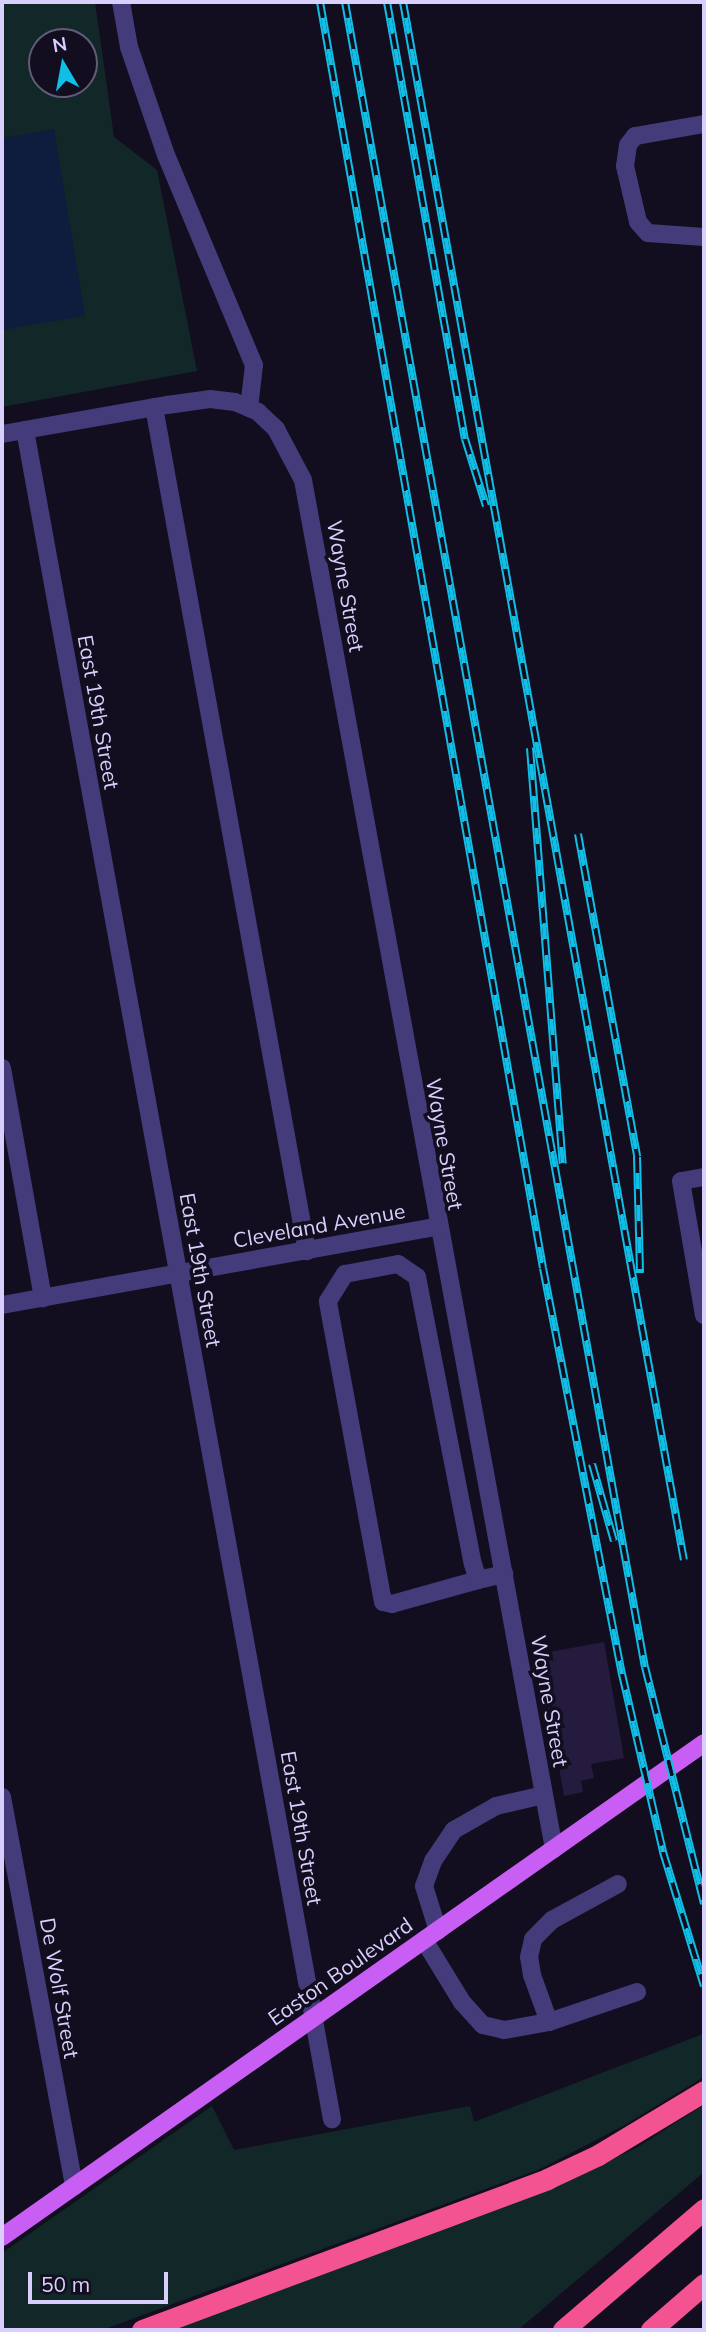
<!DOCTYPE html>
<html>
<head>
<meta charset="utf-8">
<style>
	body { margin:0 }
	#map { position:relative; width:706px; height:2332px; overflow:hidden; background:#120e1f; font-family:Mulish,sans-serif }
	div>[style] { position:absolute }
	[style*='--x'] { left:calc(var(--x)*1px); top:calc(var(--y)*1px); width:calc(var(--w)*1px); rotate:calc(var(--a)*1deg) }
	.green>* { inset:0; background:#112728 }
	.water>* { inset:0; background:#0e1c3d }
	.building>* { inset:0; background:#251b3e }
	.minor>* { height:18px; margin:-9px; padding:0 9px; transform-origin:9px; border-radius:9px; background:#443c7a }
	.major>* { height:18px; margin:-9px; padding:0 9px; transform-origin:9px; border-radius:9px; background:#c95ef4 }
	.highway>* { height:21px; margin:-10.5px; padding:0 10.5px; transform-origin:10.5px; border-radius:10.5px; background:#f35391 }
	.rail>* { height:8px; margin-top:-4px; transform-origin:0; background:repeating-linear-gradient(90deg,#120e1f 0 16px,#10bee6 0 32px); box-sizing:border-box; border-block:2px solid #10bee6 }
	span { translate:-50% -50%; white-space:nowrap; text-align:center; line-height:1.15; -webkit-text-stroke:7px #120e1f; paint-order:stroke }
	.street-label { font-size:21px; color:#d8cffc }
	.frame { position:absolute; inset:0; border:4px solid #d8cffc; pointer-events:none }
	.north { position:absolute; left:28px; top:28px; width:70px; height:70px; box-sizing:border-box; background:#120e1f; border:2px solid #615b77; border-radius:50%; rotate:350deg; font-size:19px; font-weight:700; line-height:28px; text-align:center; color:#d8cffc }
	.north::after { content:''; display:block; margin:auto; width:24px; height:32px; background:#10bee6; clip-path:polygon(50% 0,100% 100%,50% 72%,0 100%) }
	.scale { position:absolute; left:28px; top:2272px; width:140px; height:32px; box-sizing:border-box; border:4px solid #d8cffc; border-top:0; padding-left:9px; font-size:21px; line-height:24px; white-space:nowrap; color:#d8cffc; -webkit-text-stroke:5px #120e1f; paint-order:stroke }
</style>
</head>
<body>
<div id="map">
	<div class="green">
		<div style="clip-path:polygon(evenodd,2px 2px,95px 2px,114px 137px,157px 170px,197px 371px,2px 407px,2px 2px,42px 42px,84px 42px,84px 84px,42px 84px,42px 42px)"></div>
		<div style="clip-path:polygon(703px 2034px,704px 2077px,623px 2126px,540px 2169px,102px 2330px,2px 2330px,2px 2253px,212px 2106px,234px 2150px,470px 2106px,474px 2122px)"></div>
		<div style="clip-path:polygon(704px 2105px,704px 2172px,518px 2330px,171px 2330px,547px 2190px,636px 2148px)"></div>
	</div>
	<div class="water">
		<div style="clip-path:polygon(54px 129px,85px 316px,2px 330px,2px 138px)"></div>
	</div>
	<div class="building">
		<div style="clip-path:polygon(604px 1642px,624px 1758px,591px 1764px,594px 1778px,581px 1781px,583px 1792px,564px 1796px,539px 1654px)"></div>
	</div>
	<div class="minor">
		<div style="--x:121;--y:2;--w:46;--a:79.9"></div>
		<div style="--x:129;--y:47;--w:114;--a:71.1"></div>
		<div style="--x:166;--y:155;--w:228;--a:67.3"></div>
		<div style="--x:254;--y:365;--w:43;--a:96.6"></div>
		<div style="--x:704;--y:124;--w:70;--a:170.1"></div>
		<div style="--x:635;--y:136;--w:11;--a:128"></div>
		<div style="--x:628;--y:145;--w:21;--a:98"></div>
		<div style="--x:625;--y:166;--w:57;--a:76.9"></div>
		<div style="--x:638;--y:222;--w:15;--a:48"></div>
		<div style="--x:648;--y:233;--w:56;--a:4.1"></div>
		<div style="--x:154;--y:407;--w:858;--a:79.73"></div>
		<div style="--x:25;--y:430;--w:1717;--a:79.7"></div>
		<div style="--x:2;--y:434;--w:168;--a:-10"></div>
		<div style="--x:167;--y:405;--w:43;--a:-7.9"></div>
		<div style="--x:210;--y:399;--w:25;--a:7"></div>
		<div style="--x:235;--y:402;--w:25;--a:23"></div>
		<div style="--x:258;--y:412;--w:25;--a:43"></div>
		<div style="--x:276;--y:429;--w:58;--a:62.1"></div>
		<div style="--x:303;--y:480;--w:1392;--a:79.61"></div>
		<div style="--x:2;--y:1068;--w:234;--a:79.9"></div>
		<div style="--x:704;--y:1177;--w:23;--a:170"></div>
		<div style="--x:681;--y:1181;--w:136;--a:80.3"></div>
		<div style="--x:2;--y:1305;--w:442;--a:-10.2"></div>
		<div style="--x:478;--y:1580;--w:89;--a:164.4"></div>
		<div style="--x:392;--y:1604;--w:9;--a:-167"></div>
		<div style="--x:383;--y:1602;--w:306;--a:-100.4"></div>
		<div style="--x:328;--y:1301;--w:32;--a:-58"></div>
		<div style="--x:345;--y:1274;--w:54;--a:-10.7"></div>
		<div style="--x:398;--y:1264;--w:23;--a:34"></div>
		<div style="--x:417;--y:1277;--w:292;--a:79"></div>
		<div style="--x:473;--y:1564;--w:17;--a:73"></div>
		<div style="--x:478;--y:1580;--w:27;--a:-13"></div>
		<div style="--x:2;--y:1797;--w:396;--a:79.5"></div>
		<div style="--x:438;--y:1931;--w:47;--a:-107.3"></div>
		<div style="--x:424;--y:1886;--w:27;--a:-70"></div>
		<div style="--x:433;--y:1861;--w:37;--a:-56"></div>
		<div style="--x:454;--y:1830;--w:48;--a:-29.7"></div>
		<div style="--x:496;--y:1806;--w:49;--a:-12.9"></div>
		<div style="--x:424;--y:1940;--w:73;--a:58.5"></div>
		<div style="--x:462;--y:2002;--w:31;--a:48"></div>
		<div style="--x:483;--y:2025;--w:22;--a:13"></div>
		<div style="--x:504;--y:2030;--w:46;--a:-10.1"></div>
		<div style="--x:549;--y:2022;--w:93;--a:-18.8"></div>
		<div style="--x:549;--y:2022;--w:50;--a:-109.9"></div>
		<div style="--x:532;--y:1975;--w:18;--a:-99"></div>
		<div style="--x:529;--y:1957;--w:18;--a:-77"></div>
		<div style="--x:533;--y:1939;--w:27;--a:-45"></div>
		<div style="--x:552;--y:1920;--w:75;--a:-28.6"></div>
	</div>
	<div class="major">
		<div style="--x:2;--y:2237;--w:858;--a:-35.13"></div>
	</div>
	<div class="highway">
		<div style="--x:142;--y:2330;--w:432;--a:-20.4"></div>
		<div style="--x:547;--y:2179;--w:56;--a:-25.2"></div>
		<div style="--x:598;--y:2155;--w:124;--a:-31.1"></div>
		<div style="--x:563;--y:2330;--w:186;--a:-40.6"></div>
		<div style="--x:651;--y:2330;--w:70;--a:-41"></div>
	</div>
	<div class="rail">
		<div style="--x:320;--y:2;--w:1285;--a:80.01"></div>
		<div style="--x:543;--y:1268;--w:414;--a:79"></div>
		<div style="--x:622;--y:1674;--w:183;--a:77"></div>
		<div style="--x:663;--y:1852;--w:140;--a:73"></div>
		<div style="--x:345;--y:2;--w:1692;--a:79.79"></div>
		<div style="--x:645;--y:1667;--w:244;--a:76"></div>
		<div style="--x:387;--y:2;--w:444;--a:79.9"></div>
		<div style="--x:465;--y:439;--w:70;--a:72.6"></div>
		<div style="--x:403;--y:2;--w:1583;--a:79.78"></div>
		<div style="--x:530;--y:748;--w:417;--a:85.5"></div>
		<div style="--x:578;--y:834;--w:328;--a:79.6"></div>
		<div style="--x:637;--y:1157;--w:116;--a:88.5"></div>
		<div style="--x:592;--y:1464;--w:80;--a:74.1"></div>
	</div>
	<div class="street-label">
		<span style="left:346px;top:586px;rotate:80deg">Wayne Street</span>
		<span style="left:99px;top:712px;rotate:80deg">East 19th Street</span>
		<span style="left:445px;top:1144px;rotate:80deg">Wayne Street</span>
		<span style="left:319px;top:1225px;rotate:-10deg">Cleveland Avenue</span>
		<span style="left:201px;top:1270px;rotate:80deg">East 19th Street</span>
		<span style="left:550px;top:1701px;rotate:80deg">Wayne Street</span>
		<span style="left:302px;top:1828px;rotate:80deg">East 19th Street</span>
		<span style="left:340px;top:1971px;rotate:-35deg">Easton Boulevard</span>
		<span style="left:60px;top:1988px;rotate:80deg">De Wolf Street</span>
	</div>
	<div class="frame"></div>
	<div class="north">N</div>
	<div class="scale">50 m</div>
</div>
</body>
</html>
